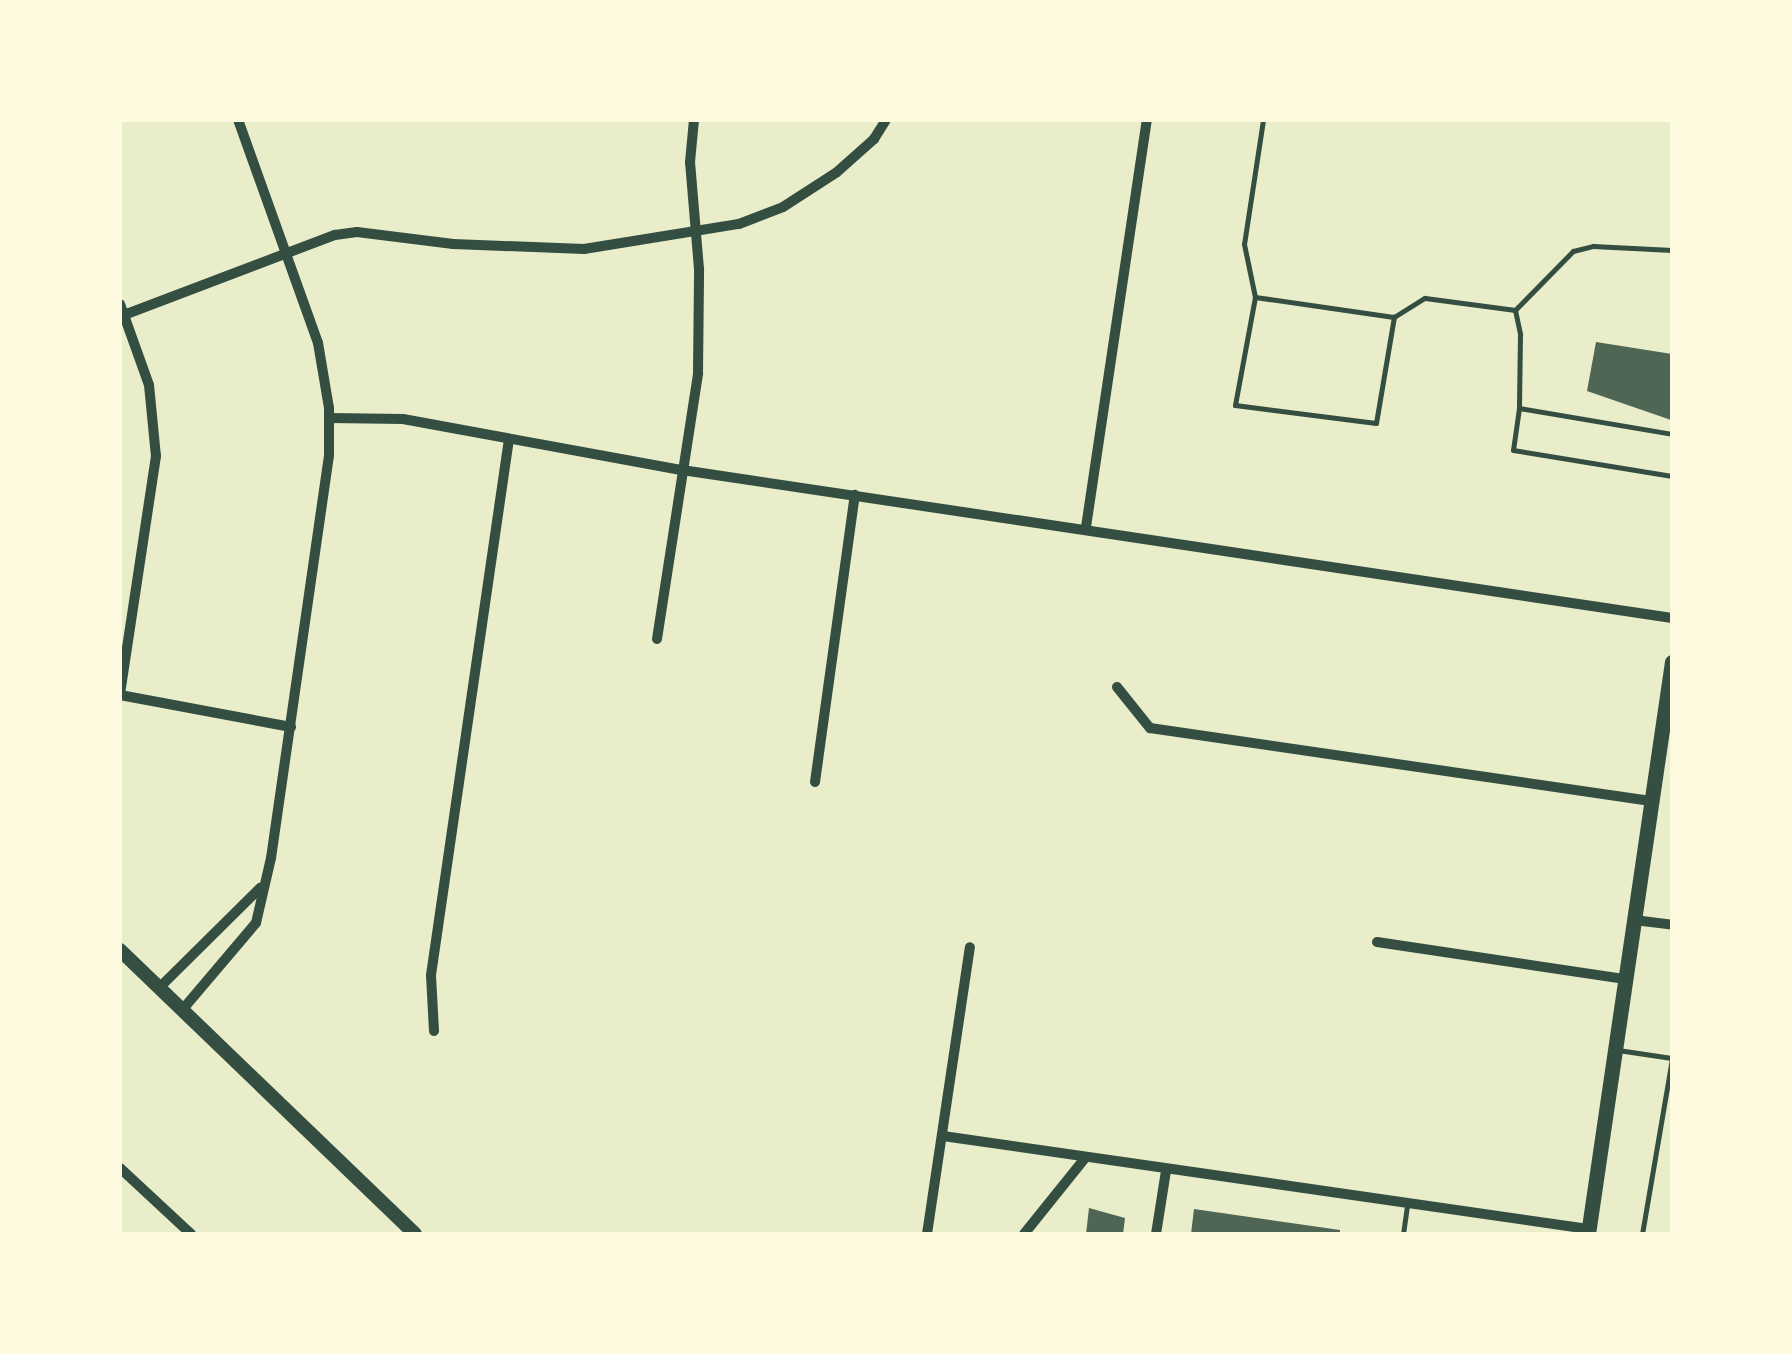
<!DOCTYPE html>
<html>
<head>
<meta charset="utf-8">
<style>
	body { margin:0 }
	#map { position:relative; width:1792px; height:1354px; overflow:hidden; background:#e9edc9; font-family:Roboto,sans-serif }
	div>[style] { position:absolute }
	[style*='--x'] { left:calc(var(--x)*1px); top:calc(var(--y)*1px); width:calc(var(--w)*1px); rotate:calc(var(--a)*1deg) }
	.building>* { inset:0; background:#4f6655 }
	.service>* { height:5px; margin:-2.5px; padding:0 2.5px; transform-origin:2.5px; border-radius:2.5px; background:#344e41 }
	.minor>* { height:10px; margin:-5px; padding:0 5px; transform-origin:5px; border-radius:5px; background:#344e41 }
	.secondary>* { height:14px; margin:-7px; padding:0 7px; transform-origin:7px; border-radius:7px; background:#344e41 }
	.trunk>* { height:15px; margin:-7.5px; padding:0 7.5px; transform-origin:7.5px; border-radius:7.5px; background:#344e41 }
	span { translate:-50% -50%; white-space:nowrap; text-align:center; line-height:1.15; -webkit-text-stroke:10px #fefae0; paint-order:stroke }
	.frame { position:absolute; inset:0; border:122px solid #fefae0; pointer-events:none }
</style>
</head>
<body>
<div id="map">
	<div class="building">
		<div style="clip-path:polygon(1596px 342px,1672px 354px,1671px 420px,1587px 391px)"></div>
		<div style="clip-path:polygon(1089px 1208px,1125px 1218px,1123px 1234px,1086px 1234px)"></div>
		<div style="clip-path:polygon(1194px 1209px,1340px 1230px,1340px 1234px,1191px 1234px)"></div>
	</div>
	<div class="service">
		<div style="--x:1263;--y:120;--w:125;--a:98.7"></div>
		<div style="--x:1244;--y:244;--w:54;--a:78.3"></div>
		<div style="--x:1255;--y:297;--w:110;--a:100.5"></div>
		<div style="--x:1235;--y:405;--w:142;--a:7.3"></div>
		<div style="--x:1376;--y:423;--w:108;--a:-80.4"></div>
		<div style="--x:1255;--y:297;--w:140;--a:8.2"></div>
		<div style="--x:1394;--y:317;--w:36;--a:-32"></div>
		<div style="--x:1425;--y:298;--w:91;--a:7.6"></div>
		<div style="--x:1515;--y:310;--w:83;--a:-45.5"></div>
		<div style="--x:1573;--y:251;--w:21;--a:-14"></div>
		<div style="--x:1593;--y:246;--w:79;--a:2.9"></div>
		<div style="--x:1515;--y:310;--w:25;--a:78"></div>
		<div style="--x:1520;--y:334;--w:74;--a:90.8"></div>
		<div style="--x:1519;--y:408;--w:155;--a:9.6"></div>
		<div style="--x:1519;--y:408;--w:42;--a:98.1"></div>
		<div style="--x:1513;--y:450;--w:161;--a:9.3"></div>
		<div style="--x:1618;--y:1050;--w:54;--a:8.6"></div>
		<div style="--x:1403;--y:1234;--w:30;--a:-82"></div>
		<div style="--x:1642;--y:1234;--w:179;--a:-80.3"></div>
	</div>
	<div class="minor">
		<div style="--x:120;--y:304;--w:86;--a:70.3"></div>
		<div style="--x:149;--y:385;--w:71;--a:84.4"></div>
		<div style="--x:156;--y:456;--w:240;--a:98.6"></div>
		<div style="--x:124;--y:315;--w:226;--a:-20.8"></div>
		<div style="--x:335;--y:235;--w:22;--a:-8"></div>
		<div style="--x:357;--y:232;--w:97;--a:7.1"></div>
		<div style="--x:453;--y:244;--w:131;--a:2.2"></div>
		<div style="--x:584;--y:249;--w:157;--a:-9.2"></div>
		<div style="--x:739;--y:224;--w:47;--a:-21.1"></div>
		<div style="--x:783;--y:207;--w:64;--a:-32.9"></div>
		<div style="--x:837;--y:172;--w:50;--a:-41.7"></div>
		<div style="--x:874;--y:139;--w:22;--a:-58"></div>
		<div style="--x:329;--y:418;--w:74;--a:0.8"></div>
		<div style="--x:403;--y:419;--w:284;--a:10.4"></div>
		<div style="--x:682;--y:470;--w:1001;--a:8.5"></div>
		<div style="--x:1086;--y:527;--w:412;--a:-81.5"></div>
		<div style="--x:657;--y:639;--w:269;--a:-81.2"></div>
		<div style="--x:698;--y:373;--w:104;--a:-89.4"></div>
		<div style="--x:699;--y:269;--w:107;--a:-94.8"></div>
		<div style="--x:690;--y:162;--w:42;--a:-84.6"></div>
		<div style="--x:1117;--y:687;--w:53;--a:51.2"></div>
		<div style="--x:1150;--y:728;--w:506;--a:8.29"></div>
		<div style="--x:120;--y:695;--w:174;--a:10.6"></div>
		<div style="--x:815;--y:782;--w:290;--a:-82.1"></div>
		<div style="--x:1634;--y:920;--w:38;--a:7"></div>
		<div style="--x:1377;--y:942;--w:251;--a:8.5"></div>
		<div style="--x:160;--y:987;--w:141;--a:-44.7"></div>
		<div style="--x:183;--y:1009;--w:113;--a:-49.7"></div>
		<div style="--x:256;--y:923;--w:67;--a:-77"></div>
		<div style="--x:271;--y:858;--w:407;--a:-81.8"></div>
		<div style="--x:329;--y:455;--w:47;--a:-90"></div>
		<div style="--x:329;--y:408;--w:66;--a:-99.6"></div>
		<div style="--x:318;--y:343;--w:237;--a:-109.7"></div>
		<div style="--x:434;--y:1031;--w:56;--a:-93.1"></div>
		<div style="--x:431;--y:975;--w:542;--a:-81.72"></div>
		<div style="--x:943;--y:1136;--w:652;--a:8.2"></div>
		<div style="--x:120;--y:1168;--w:97;--a:42.9"></div>
		<div style="--x:927;--y:1234;--w:290;--a:-81.5"></div>
		<div style="--x:1024;--y:1234;--w:97;--a:-51.2"></div>
		<div style="--x:1156;--y:1234;--w:64;--a:-81"></div>
	</div>
	<div class="secondary">
		<div style="--x:120;--y:950;--w:409;--a:43.9"></div>
	</div>
	<div class="trunk">
		<div style="--x:1588;--y:1234;--w:578;--a:-81.65"></div>
	</div>
	<div class="frame"></div>
</div>
</body>
</html>
